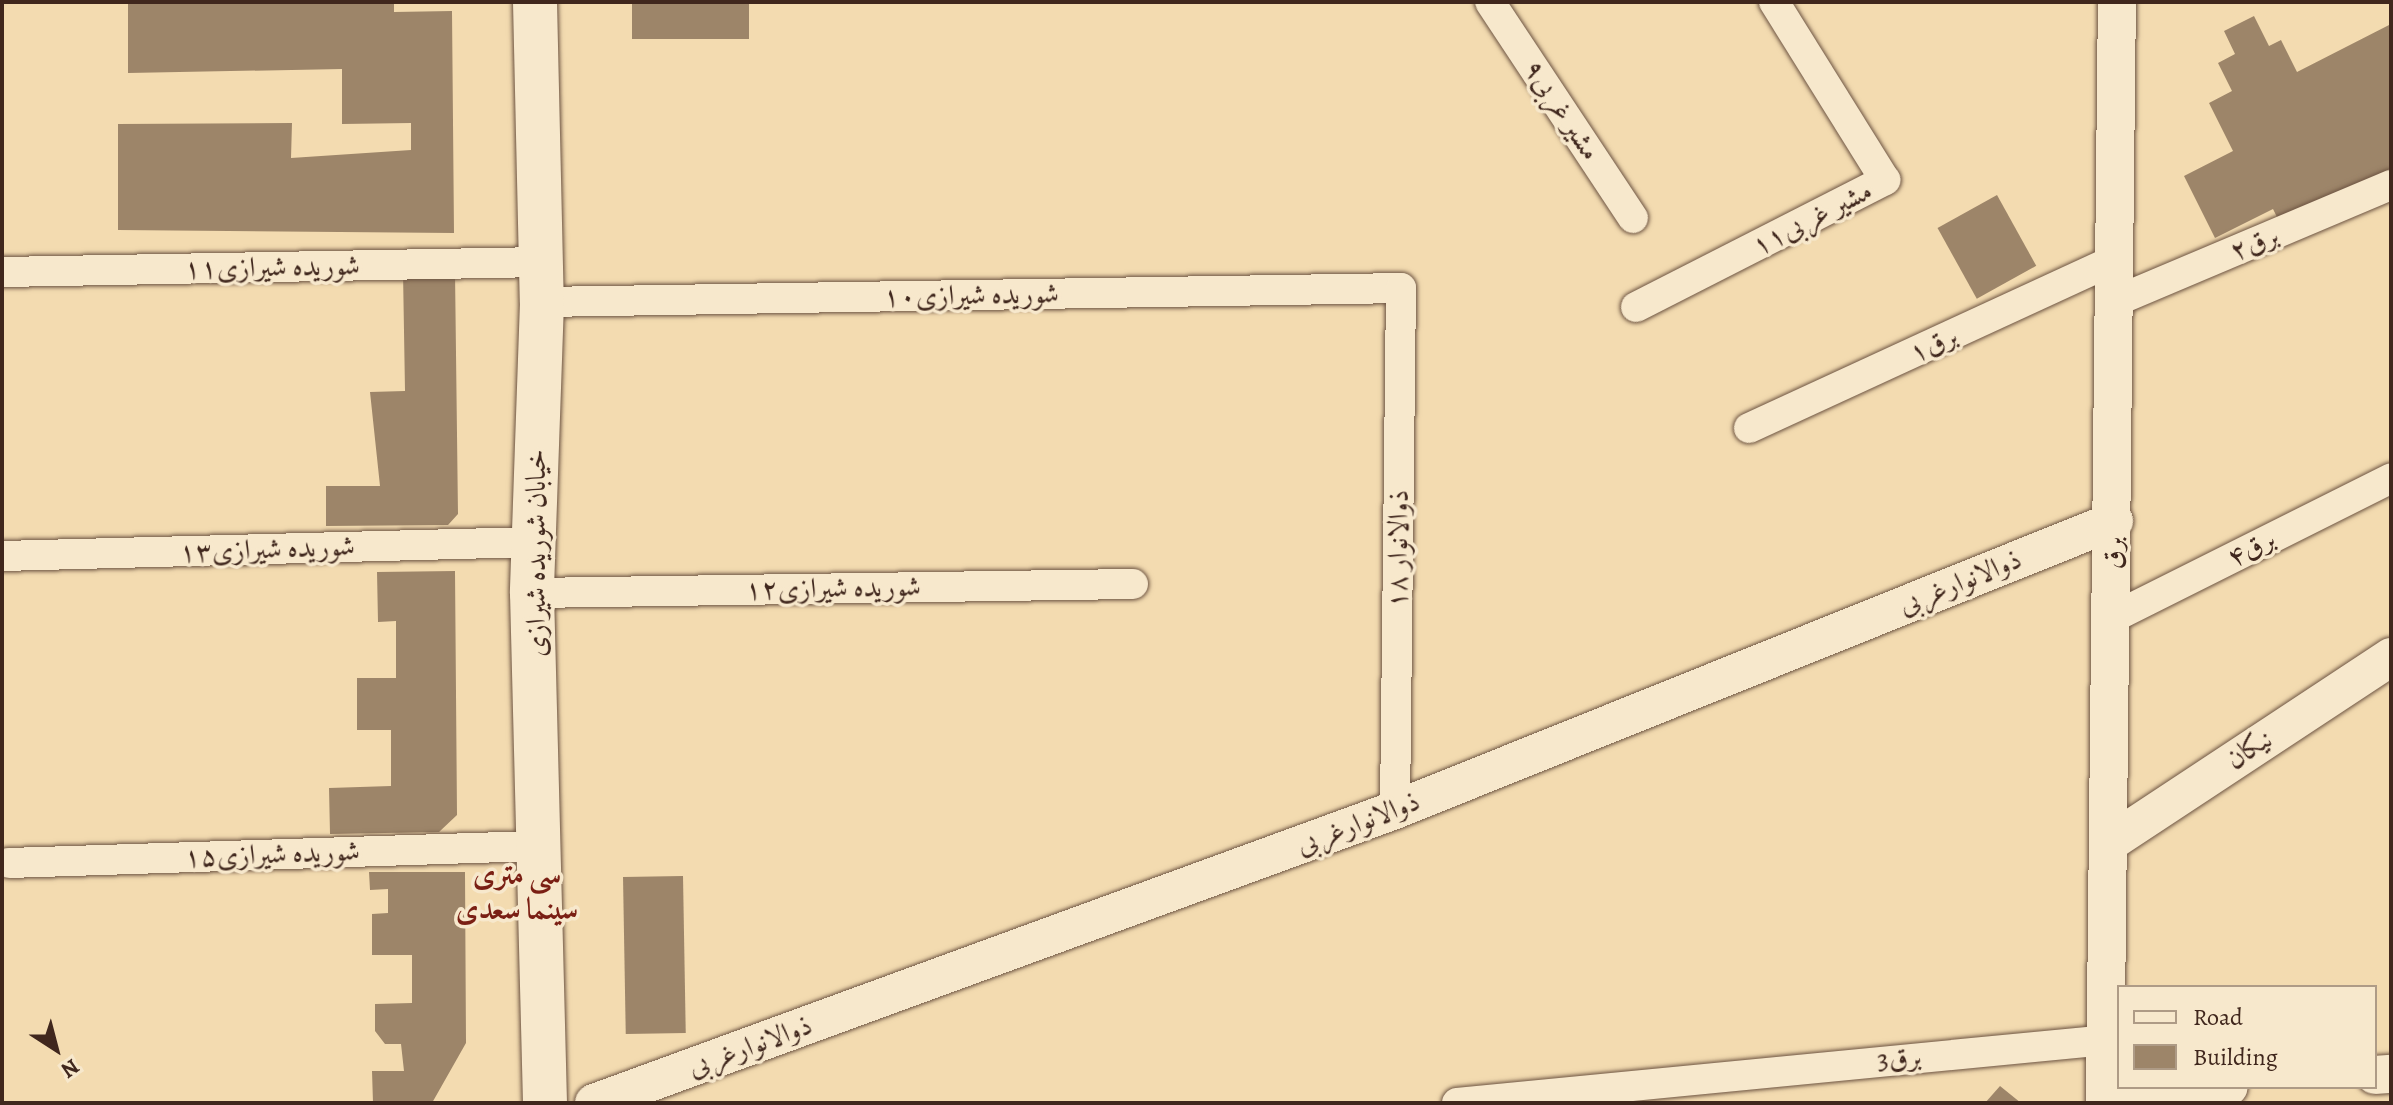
<!DOCTYPE html>
<html>
<head>
<meta charset="utf-8">
<style>
	body { margin:0 }
	#map { position:relative; width:2393px; height:1105px; overflow:hidden; background:#f3dbb0; font-family:Alegreya,Amiri,serif }
	div>[style] { position:absolute }
	[style*='--x'] { left:calc(var(--x)*1px); top:calc(var(--y)*1px); width:calc(var(--w)*1px); rotate:calc(var(--a)*1deg) }
	.building>* { inset:0; background:#9d8569; transform-origin:0 0 }
	.roads { filter:drop-shadow(0 0 2px #6d5442) drop-shadow(0 0 2px #6d5442) }
	.minor>* { height:30px; margin:-15px; padding:0 15px; transform-origin:15px; border-radius:15px; background:#f7e8cc }
	.tertiary>* { height:38px; margin:-19px; padding:0 19px; transform-origin:19px; border-radius:19px; background:#f7e8cc }
	.secondary>* { height:44px; margin:-22px; padding:0 22px; transform-origin:22px; border-radius:22px; background:#f7e8cc }
	span { translate:-50% -50%; white-space:nowrap; text-align:center; line-height:1.15; -webkit-text-stroke:7px #f7e8cc; paint-order:stroke }
	.street-label { font-size:28px; color:#40271d }
	.neighbourhood-label { font-size:30px; color:#7a1f14; font-weight:700 }
	.frame { position:absolute; inset:0; border:4px solid #40271d; pointer-events:none }
	.legend { position:absolute; left:2117px; top:985px; width:260px; height:104px; box-sizing:border-box; background:#f7e8cc; border:2px solid #ae9b86; margin:0; padding:10px 14px; list-style:none; font-size:24px; color:#40271d }
	.legend li { display:flex; align-items:center; gap:16px; height:40px }
	.legend b { width:40px; border:2px solid #ae9b86 }
	.north { position:absolute; left:16px; top:1009px; width:80px; height:80px; -webkit-text-stroke:6px #f7e8cc; paint-order:stroke; rotate:144deg; font-size:22px; font-weight:700; line-height:32px; text-align:center; color:#40271d }
	.north::after { content:''; display:block; margin:auto; width:28px; height:36px; background:#40271d; clip-path:polygon(50% 0,100% 100%,50% 72%,0 100%) }
</style>
</head>
<body>
<div id="map">
	<div class="building">
		<div style="clip-path:polygon(128px 2px,394px 2px,394px 12px,452px 11px,454px 233px,118px 230px,118px 124px,292px 123px,291px 158px,411px 150px,411px 123px,342px 124px,342px 69px,128px 73px)"></div>
		<div style="left:632px;top:2px;width:117px;height:37px"></div>
		<div style="clip-path:polygon(2254px 16px,2269px 46px,2281px 40px,2297px 72px,2391px 24px,2391px 171px,2278px 219px,2273px 209px,2215px 238px,2184px 176px,2233px 151px,2209px 103px,2232px 91px,2218px 63px,2235px 54px,2224px 31px)"></div>
		<div style="left:1997px;top:195px;width:81px;height:68px;rotate:61deg"></div>
		<div style="clip-path:polygon(403px 272px,455px 272px,458px 514px,448px 525px,326px 526px,326px 486px,380px 486px,370px 392px,405px 391px)"></div>
		<div style="clip-path:polygon(455px 571px,457px 815px,439px 832px,330px 834px,329px 788px,391px 786px,391px 730px,357px 730px,357px 678px,396px 678px,396px 621px,378px 622px,377px 572px)"></div>
		<div style="clip-path:polygon(369px 872px,465px 872px,466px 1043px,432px 1103px,373px 1103px,372px 1071px,404px 1071px,401px 1044px,385px 1044px,375px 1031px,375px 1004px,412px 1003px,412px 955px,372px 955px,372px 914px,388px 913px,388px 889px,370px 890px)"></div>
		<div style="left:683px;top:876px;width:157px;height:60px;rotate:89deg"></div>
		<div style="clip-path:polygon(2000px 1086px,2021px 1103px,1985px 1103px)"></div>
	</div>
	<div class="roads">
		<div class="minor">
			<div style="--x:1490;--y:2;--w:259;--a:56.5"></div>
			<div style="--x:2;--y:272;--w:539;--a:-1.06"></div>
			<div style="--x:2116;--y:301;--w:298;--a:-22.9"></div>
			<div style="--x:542;--y:302;--w:859;--a:-0.93"></div>
			<div style="--x:1401;--y:288;--w:522;--a:90.66"></div>
			<div style="--x:1636;--y:307;--w:280;--a:-27"></div>
			<div style="--x:1885;--y:180;--w:210;--a:-121.9"></div>
			<div style="--x:1749;--y:428;--w:405;--a:-24.7"></div>
			<div style="--x:2;--y:556;--w:531;--a:-1.51"></div>
			<div style="--x:532;--y:593;--w:601;--a:-0.86"></div>
			<div style="--x:2112;--y:618;--w:312;--a:-26.6"></div>
			<div style="--x:9;--y:863;--w:527;--a:-1.85"></div>
			<div style="--x:1457;--y:1103;--w:652;--a:-5.54"></div>
		</div>
		<div class="tertiary">
			<div style="--x:2109;--y:843;--w:338;--a:-33.4"></div>
			<div style="--x:2375;--y:1075;--w:16;--a:-4"></div>
			<div style="--x:2105;--y:1097;--w:124;--a:-4.6"></div>
			<div style="--x:594;--y:1103;--w:853;--a:-20.09"></div>
			<div style="--x:1395;--y:810;--w:775;--a:-21.9"></div>
			<div style="--x:2105;--y:1103;--w:1101;--a:-89.38"></div>
		</div>
		<div class="secondary">
			<div style="--x:535;--y:2;--w:300;--a:88.7"></div>
			<div style="--x:542;--y:302;--w:291;--a:92"></div>
			<div style="--x:532;--y:593;--w:510;--a:88.54"></div>
		</div>
	</div>
	<div class="street-label">
		<span style="left:1562px;top:110px;rotate:56deg">مشیر غربی۹</span>
		<span style="left:1812px;top:218px;rotate:-27deg">مشیر غربی۱۱</span>
		<span style="left:2254px;top:243px;rotate:-23deg">برق۲</span>
		<span style="left:272px;top:267px;rotate:-1deg">شوریده شیرازی۱۱</span>
		<span style="left:971px;top:295px;rotate:-1deg">۱۰شوریده شیرازی</span>
		<span style="left:1933px;top:344px;rotate:-25deg">برق۱</span>
		<span style="left:2251px;top:548px;rotate:-27deg">برق۴</span>
		<span style="left:267px;top:549px;rotate:-2deg">شوریده شیرازی۱۳</span>
		<span style="left:1398px;top:549px;rotate:-89deg">ذوالانوار ۱۸</span>
		<span style="left:536px;top:553px;rotate:-90deg">خیابان شوریده شیرازی</span>
		<span style="left:2113px;top:553px;rotate:-89deg">برق</span>
		<span style="left:1960px;top:582px;rotate:-22deg">ذوالانوارغربی</span>
		<span style="left:833px;top:588px;rotate:-1deg">شوریده شیرازی۱۲</span>
		<span style="left:2249px;top:749px;rotate:-34deg">نیکان</span>
		<span style="left:1358px;top:823px;rotate:-21deg">ذوالانوارغربی</span>
		<span style="left:272px;top:854px;rotate:-2deg">شوریده شیرازی۱۵</span>
		<span style="left:750px;top:1046px;rotate:-20deg">ذوالانوارغربی</span>
		<span style="left:1899px;top:1058px;rotate:-5deg">3برق</span>
	</div>
	<div class="neighbourhood-label">
		<span style="left:517px;top:891px">سی متری<br>سینما سعدی</span>
	</div>
	<div class="frame"></div>
	<ul class="legend">
	<li><b style="height:10px;background:#f7e8cc"></b>Road</li>
	<li><b style="height:22px;background:#9d8569"></b>Building</li>
	</ul>
	<div class="north">N</div>
</div>
</body>
</html>
